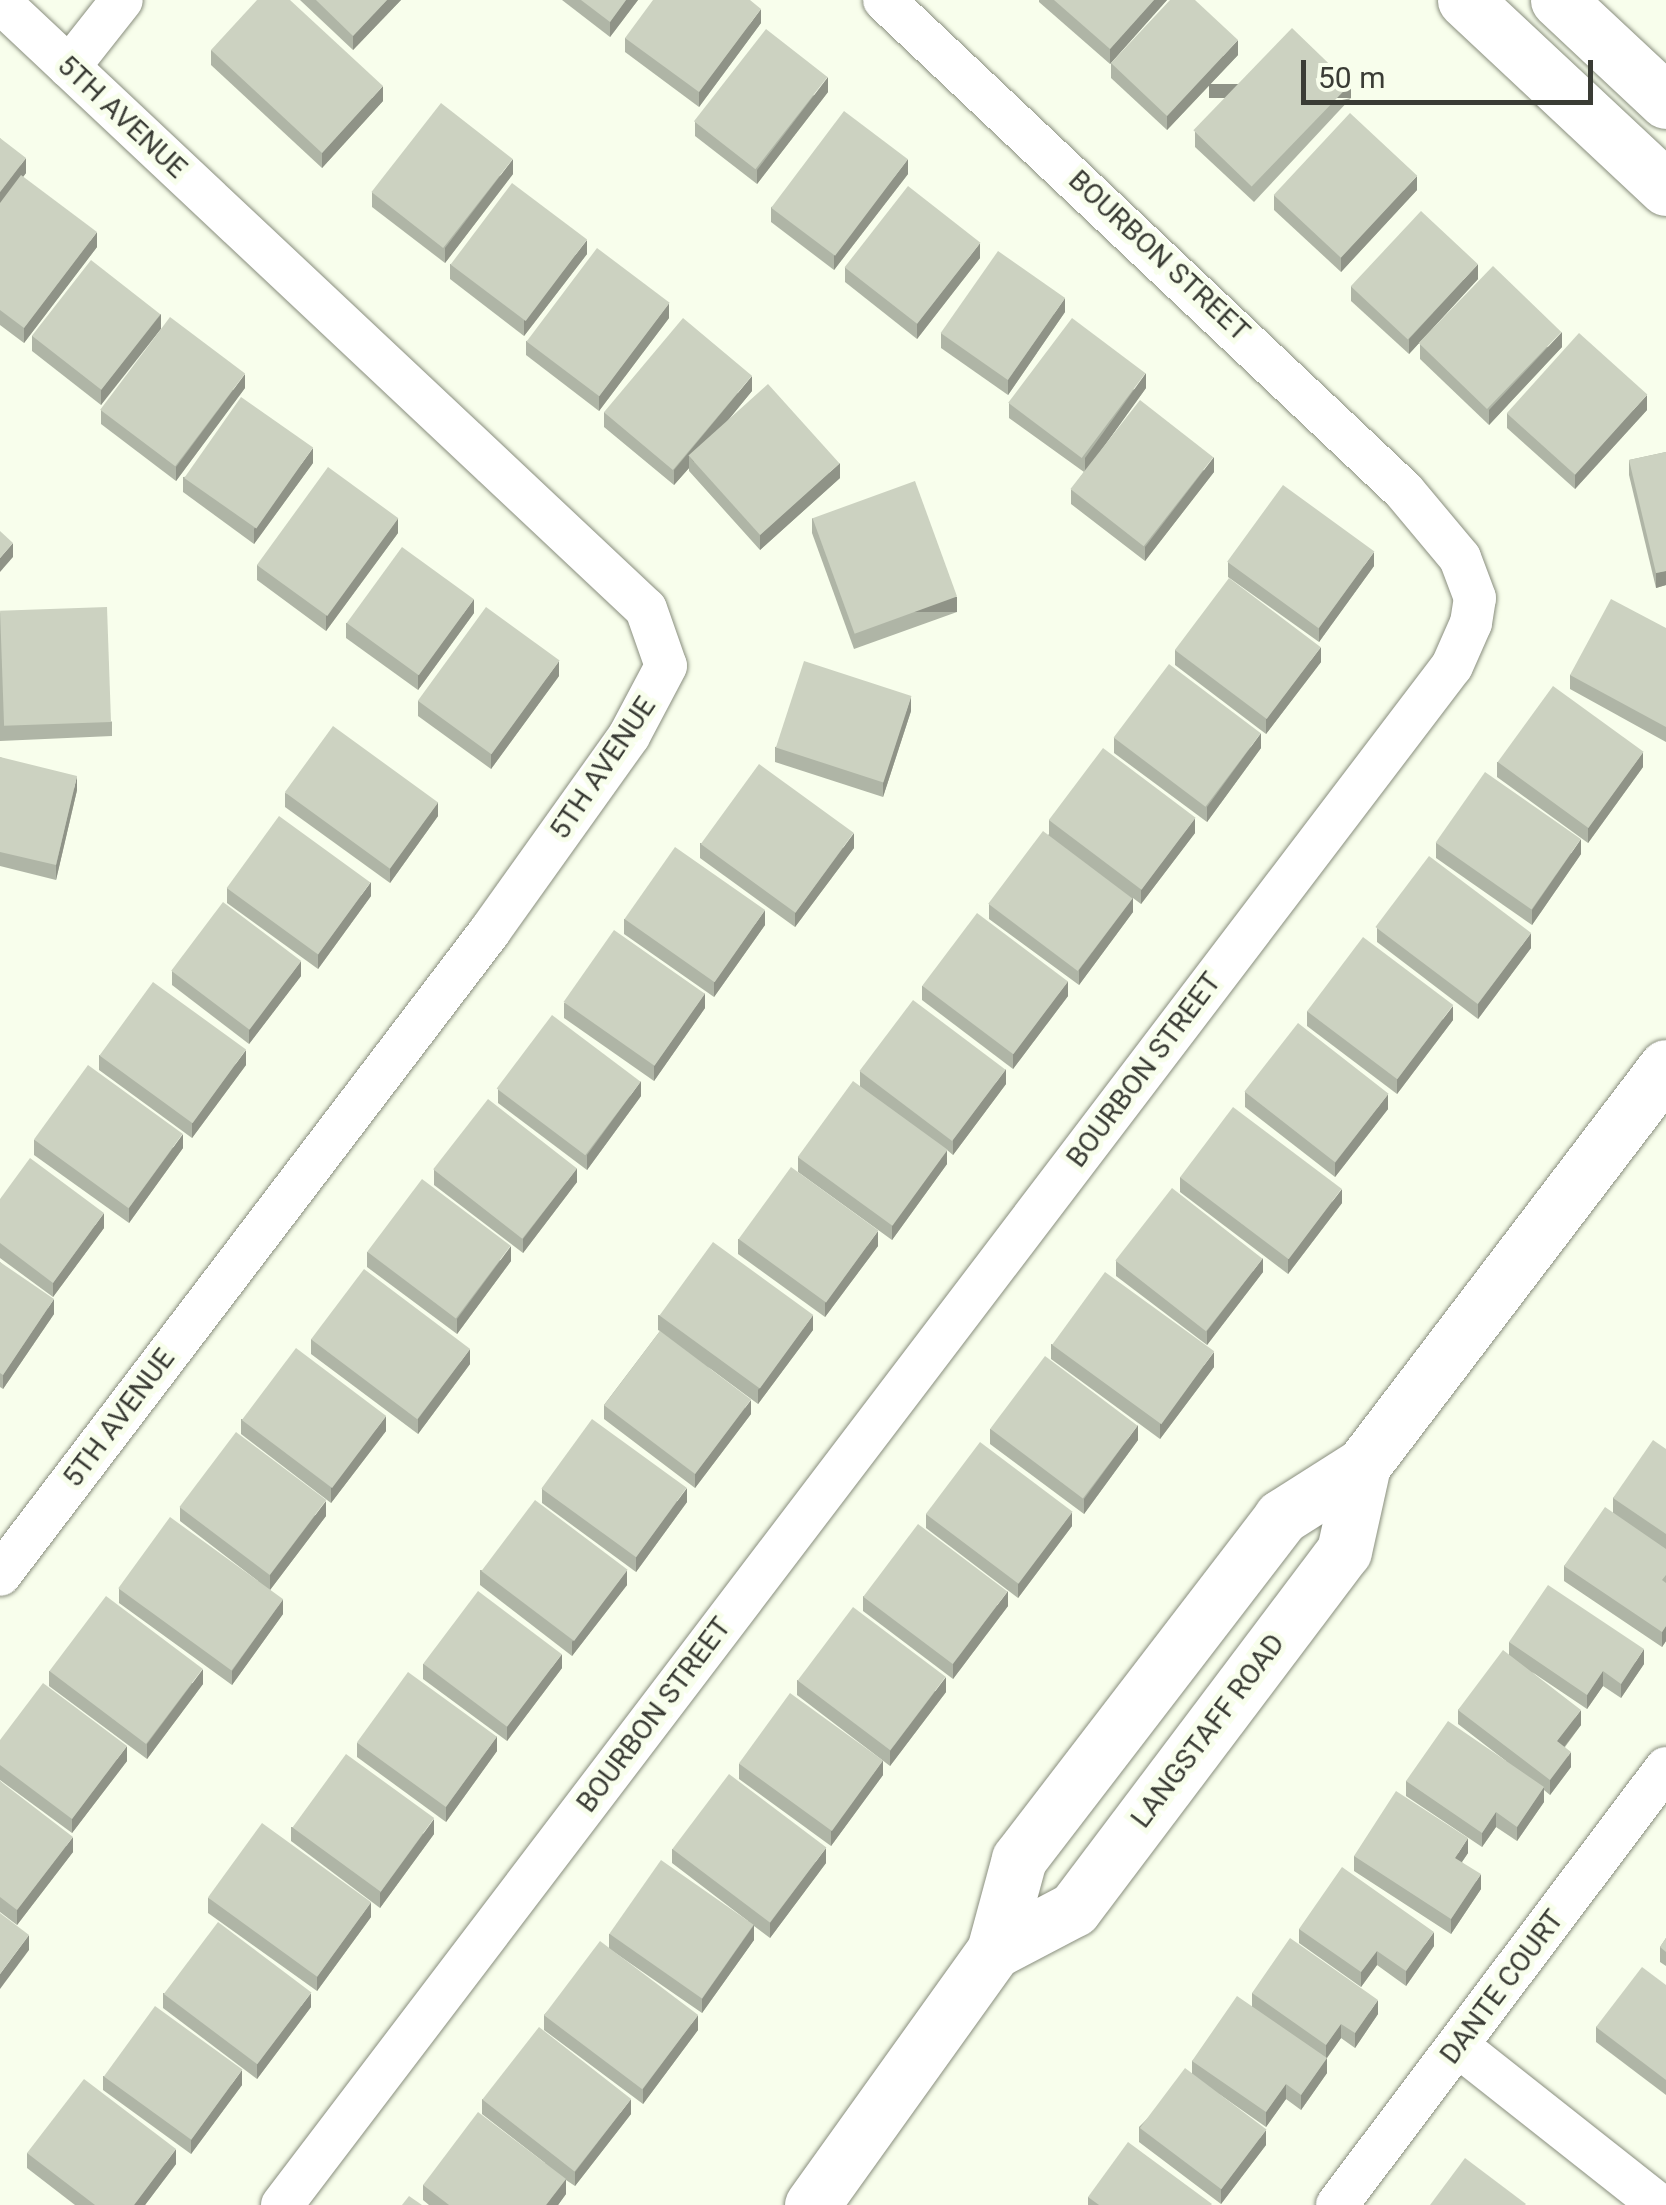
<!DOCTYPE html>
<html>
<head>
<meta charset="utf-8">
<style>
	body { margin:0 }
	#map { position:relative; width:1666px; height:2205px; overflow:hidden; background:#f8feec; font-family:Roboto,sans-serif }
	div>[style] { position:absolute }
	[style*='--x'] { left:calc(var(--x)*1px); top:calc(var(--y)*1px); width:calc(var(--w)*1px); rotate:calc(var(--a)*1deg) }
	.roads { filter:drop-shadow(0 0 2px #898e7e) drop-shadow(0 0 2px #898e7e) }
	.minor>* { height:42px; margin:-21px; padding:0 21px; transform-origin:21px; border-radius:21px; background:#fff }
	.secondary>* { height:55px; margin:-27.5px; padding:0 27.5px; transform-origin:27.5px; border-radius:27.5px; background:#fff }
	.wall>* { inset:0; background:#afb5a6 }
	.shaded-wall>* { inset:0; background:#8f9387; transform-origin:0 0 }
	.building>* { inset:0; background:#ccd2c1; transform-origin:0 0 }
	span { translate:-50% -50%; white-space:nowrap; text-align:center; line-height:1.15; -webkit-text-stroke:10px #f8feec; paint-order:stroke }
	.street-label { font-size:28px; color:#3a3c35 }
	.scale { position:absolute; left:1301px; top:60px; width:292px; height:45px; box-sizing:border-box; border:5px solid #3a3c35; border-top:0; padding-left:12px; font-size:30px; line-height:35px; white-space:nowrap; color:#3a3c35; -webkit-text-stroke:8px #f8feec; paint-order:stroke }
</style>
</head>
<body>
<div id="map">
	<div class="roads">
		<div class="minor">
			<div style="--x:0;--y:2;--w:886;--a:43.22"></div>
			<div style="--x:646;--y:609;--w:60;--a:70.7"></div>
			<div style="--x:666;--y:666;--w:79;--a:117.9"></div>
			<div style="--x:629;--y:736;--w:239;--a:125.5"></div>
			<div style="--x:490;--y:931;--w:809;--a:127.27"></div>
			<div style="--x:69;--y:67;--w:85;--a:-51.7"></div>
			<div style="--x:1458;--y:2046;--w:256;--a:38.3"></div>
			<div style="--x:282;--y:2205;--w:1933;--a:-52.76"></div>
			<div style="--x:1452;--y:666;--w:47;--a:-66.2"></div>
			<div style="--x:1471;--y:623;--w:25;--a:-81"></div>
			<div style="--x:1475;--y:598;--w:43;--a:-110.6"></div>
			<div style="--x:1460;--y:558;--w:87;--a:-129.9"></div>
			<div style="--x:1404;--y:491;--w:715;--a:-136.64"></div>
			<div style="--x:1337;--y:2205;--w:547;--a:-53.03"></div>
		</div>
		<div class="secondary">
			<div style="--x:1465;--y:0;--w:275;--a:43.1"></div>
			<div style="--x:1558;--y:0;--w:148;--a:43.1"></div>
			<div style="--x:994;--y:1951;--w:90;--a:-27.7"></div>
			<div style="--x:1074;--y:1909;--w:448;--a:-53"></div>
			<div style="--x:1344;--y:1551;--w:88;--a:-77.5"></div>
			<div style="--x:812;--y:2205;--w:312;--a:-54.4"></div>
			<div style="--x:994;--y:1951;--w:95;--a:-74.8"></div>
			<div style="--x:1019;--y:1859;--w:431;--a:-52.5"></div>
			<div style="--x:1281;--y:1517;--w:97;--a:-32.4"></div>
			<div style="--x:1363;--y:1465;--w:500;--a:-52.72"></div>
		</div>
	</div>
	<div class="wall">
		<div style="clip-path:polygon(300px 0,401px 0,353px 50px)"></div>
		<div style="clip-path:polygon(562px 0,638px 0,610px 37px)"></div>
		<div style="clip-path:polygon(1039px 0,1167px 0,1110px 64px,1039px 2px)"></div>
		<div style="clip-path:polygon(761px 23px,699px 107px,625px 52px,625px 38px)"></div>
		<div style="clip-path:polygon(211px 50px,383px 101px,322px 168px,211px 65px)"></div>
		<div style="clip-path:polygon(1238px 55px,1167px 130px,1111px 78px,1111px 63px)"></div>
		<div style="clip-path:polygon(828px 92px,757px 184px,695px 136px,695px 122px)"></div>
		<div style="clip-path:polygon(1351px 98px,1254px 202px,1195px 147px,1195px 132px)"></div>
		<div style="clip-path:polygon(0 138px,26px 173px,23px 177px,97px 247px,24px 343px,0 325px)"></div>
		<div style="clip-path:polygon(513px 174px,445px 263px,372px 207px,372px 192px)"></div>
		<div style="clip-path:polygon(908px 174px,834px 270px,771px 222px,771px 207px)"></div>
		<div style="clip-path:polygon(1417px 190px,1341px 272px,1274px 210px,1274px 195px)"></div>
		<div style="clip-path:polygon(587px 254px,524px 336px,450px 279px,450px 264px)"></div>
		<div style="clip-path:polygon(980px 258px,917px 339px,845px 282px,845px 267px)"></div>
		<div style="clip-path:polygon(1478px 279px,1409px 354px,1351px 301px,1351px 286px)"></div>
		<div style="clip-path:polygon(1065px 312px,1008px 395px,941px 348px,941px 333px)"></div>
		<div style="clip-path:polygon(161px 314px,101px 405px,32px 351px,32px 336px)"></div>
		<div style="clip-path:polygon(669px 318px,599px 411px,526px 355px,526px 341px)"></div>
		<div style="clip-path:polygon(1420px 344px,1562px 347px,1489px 425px,1420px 359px)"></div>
		<div style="clip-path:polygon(245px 388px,176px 481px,101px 424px,101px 410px)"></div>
		<div style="clip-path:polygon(1146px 388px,1099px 453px,1214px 472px,1145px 561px,1071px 504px,1071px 490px,1084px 472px,1009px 418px,1009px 403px)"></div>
		<div style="clip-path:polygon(752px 391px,728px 420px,840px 478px,760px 550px,689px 471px,689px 468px,674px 485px,604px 427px,604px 412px)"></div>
		<div style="clip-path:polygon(1647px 410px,1575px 489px,1507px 428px,1507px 413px)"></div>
		<div style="clip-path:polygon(1666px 452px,1666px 585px,1656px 588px,1629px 475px,1629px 460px)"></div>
		<div style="clip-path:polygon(313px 463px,254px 544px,183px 492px,183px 477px)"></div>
		<div style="clip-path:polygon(812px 518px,957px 612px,854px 649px,812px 533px)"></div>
		<div style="clip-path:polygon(398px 533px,326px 631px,257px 580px,257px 565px)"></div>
		<div style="clip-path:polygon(1228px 562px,1374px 566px,1319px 642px,1228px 577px)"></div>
		<div style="clip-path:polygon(0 612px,112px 722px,112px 736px,0 741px)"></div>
		<div style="clip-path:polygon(474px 613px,418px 690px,346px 638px,346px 623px)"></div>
		<div style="clip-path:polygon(1666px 628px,1666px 742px,1570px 689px,1570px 675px)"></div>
		<div style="clip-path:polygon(1175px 650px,1321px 662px,1266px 734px,1175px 665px)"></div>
		<div style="clip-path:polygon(559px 676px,491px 769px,418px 716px,418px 701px)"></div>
		<div style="clip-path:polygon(911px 711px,883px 797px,775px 762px,775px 747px)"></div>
		<div style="clip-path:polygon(1114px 738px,1261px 748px,1207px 822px,1114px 753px)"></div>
		<div style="clip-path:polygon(0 757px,77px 790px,56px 880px,0 866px)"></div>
		<div style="clip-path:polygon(1497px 762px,1643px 767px,1588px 843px,1497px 777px)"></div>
		<div style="clip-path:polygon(285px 793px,438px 816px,390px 883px,285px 807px)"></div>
		<div style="clip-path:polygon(1049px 820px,1195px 833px,1141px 904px,1133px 898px,1133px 912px,1079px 985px,989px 919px,989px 904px,1049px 834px)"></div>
		<div style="clip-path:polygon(700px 843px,854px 848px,795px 927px,700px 858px)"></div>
		<div style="clip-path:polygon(1436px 843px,1581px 854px,1532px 925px,1436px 858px)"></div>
		<div style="clip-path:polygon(227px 888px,371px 896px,318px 969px,227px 903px)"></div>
		<div style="clip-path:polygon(624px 919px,765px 925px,714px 997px,624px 934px)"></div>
		<div style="clip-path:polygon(1377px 928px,1531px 948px,1478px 1019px,1377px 942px)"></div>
		<div style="clip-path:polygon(172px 971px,301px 976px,249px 1044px,172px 985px)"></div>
		<div style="clip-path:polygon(922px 986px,1068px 996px,1013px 1069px,922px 1000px)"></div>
		<div style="clip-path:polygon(564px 1003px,705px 1008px,654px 1081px,564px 1018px)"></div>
		<div style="clip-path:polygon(1307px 1011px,1453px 1020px,1397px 1094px,1307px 1026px)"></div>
		<div style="clip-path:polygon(99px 1055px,246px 1065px,192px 1138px,99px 1070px)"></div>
		<div style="clip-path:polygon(860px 1071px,1006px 1084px,953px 1155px,947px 1150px,947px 1164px,892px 1240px,798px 1172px,798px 1157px,860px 1086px)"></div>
		<div style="clip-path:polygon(498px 1089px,641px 1096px,587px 1170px,498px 1103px)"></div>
		<div style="clip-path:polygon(1245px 1092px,1388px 1109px,1335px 1177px,1245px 1107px)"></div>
		<div style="clip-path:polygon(34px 1140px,183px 1148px,129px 1223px,34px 1155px)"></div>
		<div style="clip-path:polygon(434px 1170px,577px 1182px,523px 1253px,434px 1185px)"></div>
		<div style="clip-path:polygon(1180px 1177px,1342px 1203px,1288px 1274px,1180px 1192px)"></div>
		<div style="clip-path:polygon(0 1199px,104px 1228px,53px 1297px,0 1258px)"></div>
		<div style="clip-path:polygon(738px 1239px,878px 1246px,825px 1317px,738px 1254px)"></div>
		<div style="clip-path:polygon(367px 1252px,511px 1261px,457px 1334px,367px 1267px)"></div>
		<div style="clip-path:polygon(1116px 1261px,1263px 1272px,1207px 1345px,1116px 1276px)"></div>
		<div style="clip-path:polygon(0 1262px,54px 1314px,3px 1389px,0 1387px)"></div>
		<div style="clip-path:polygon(658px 1315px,813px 1330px,758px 1404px,708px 1367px,751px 1414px,695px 1488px,604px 1419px,604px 1405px,660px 1331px,658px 1330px)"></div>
		<div style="clip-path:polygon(311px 1339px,470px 1364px,418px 1434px,311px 1354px)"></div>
		<div style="clip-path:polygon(1051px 1344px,1214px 1367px,1160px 1439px,1051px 1359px)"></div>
		<div style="clip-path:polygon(241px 1419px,386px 1431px,331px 1503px,241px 1434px)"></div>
		<div style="clip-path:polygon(990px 1429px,1138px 1440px,1084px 1514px,990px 1444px)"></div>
		<div style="clip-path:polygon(1666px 1449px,1666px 1641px,1662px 1647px,1564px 1581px,1564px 1566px,1613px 1513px,1613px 1498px)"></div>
		<div style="clip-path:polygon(542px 1489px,687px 1502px,636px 1572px,542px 1503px)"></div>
		<div style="clip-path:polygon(180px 1507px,326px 1516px,270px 1590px,283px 1614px,232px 1685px,119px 1603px,119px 1589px,258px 1581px,180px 1521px)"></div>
		<div style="clip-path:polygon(926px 1514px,1072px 1526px,1018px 1598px,926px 1528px)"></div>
		<div style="clip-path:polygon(480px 1570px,627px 1585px,572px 1656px,480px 1585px)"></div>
		<div style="clip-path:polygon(863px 1596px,1008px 1606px,953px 1679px,863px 1611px)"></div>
		<div style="clip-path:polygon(1509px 1642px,1644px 1664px,1621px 1698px,1603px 1686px,1587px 1709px,1532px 1672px,1581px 1725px,1565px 1747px,1571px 1767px,1550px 1795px,1544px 1790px,1544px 1802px,1517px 1841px,1496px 1827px,1482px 1847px,1406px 1796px,1406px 1781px,1506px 1761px,1458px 1724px,1458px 1710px,1509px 1655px)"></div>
		<div style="clip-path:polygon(423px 1664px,562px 1668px,507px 1741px,423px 1679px)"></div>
		<div style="clip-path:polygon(49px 1671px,203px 1684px,147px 1759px,49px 1686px)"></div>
		<div style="clip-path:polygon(797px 1680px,946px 1692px,890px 1766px,797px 1695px)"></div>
		<div style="clip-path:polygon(0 1740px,127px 1761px,72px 1833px,0 1780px)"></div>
		<div style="clip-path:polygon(357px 1743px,497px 1751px,446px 1822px,357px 1757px)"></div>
		<div style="clip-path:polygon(739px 1764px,883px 1775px,831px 1846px,739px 1779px)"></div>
		<div style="clip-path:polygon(0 1781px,73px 1852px,17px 1925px,0 1912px)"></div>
		<div style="clip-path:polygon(291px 1827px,434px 1834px,380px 1908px,291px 1841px)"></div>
		<div style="clip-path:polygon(672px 1849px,826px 1863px,770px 1938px,754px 1926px,754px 1940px,702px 2013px,611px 1950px,698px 2030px,643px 2104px,544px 2030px,544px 2015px,609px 1948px,609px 1934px,748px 1921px,672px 1863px)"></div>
		<div style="clip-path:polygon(1468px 1853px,1462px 1862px,1481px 1889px,1451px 1934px,1354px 1871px,1354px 1856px)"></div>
		<div style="clip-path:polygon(208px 1898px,371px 1917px,317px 1991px,208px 1913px)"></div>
		<div style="clip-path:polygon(1299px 1929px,1434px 1946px,1406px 1986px,1377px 1965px,1361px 1987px,1299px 1943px)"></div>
		<div style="clip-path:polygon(1666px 1938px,1666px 1966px,1660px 1962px,1660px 1947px)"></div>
		<div style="clip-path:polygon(1666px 1985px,1666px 2095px,1596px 2042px,1596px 2027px)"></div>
		<div style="clip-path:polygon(163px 1993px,311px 2007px,257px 2079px,163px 2008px)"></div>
		<div style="clip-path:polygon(1252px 1993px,1378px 2014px,1355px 2048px,1341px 2038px,1327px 2058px,1327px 2073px,1301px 2110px,1286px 2099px,1266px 2127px,1219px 2094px,1266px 2145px,1221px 2204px,1139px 2142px,1139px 2127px,1192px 2074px,1192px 2061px,1252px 2006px)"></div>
		<div style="clip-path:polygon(103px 2076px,242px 2085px,191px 2154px,103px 2090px)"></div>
		<div style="clip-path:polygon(482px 2099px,631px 2114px,575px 2186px,566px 2180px,566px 2194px,558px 2205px,429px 2205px,423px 2200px,423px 2185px,545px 2163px,482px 2114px)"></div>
		<div style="clip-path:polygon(27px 2153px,176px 2164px,145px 2205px,75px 2205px,27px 2168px)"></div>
		<div style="clip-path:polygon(1088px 2197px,1212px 2205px,1088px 2205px)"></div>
	</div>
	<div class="shaded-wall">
		<div style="clip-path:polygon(387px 0,401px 0,353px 50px,353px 36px)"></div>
		<div style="clip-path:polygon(626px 0,638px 0,610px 37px,610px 22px)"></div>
		<div style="clip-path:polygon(1154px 0,1167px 0,1110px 64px,1110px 49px)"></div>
		<div style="clip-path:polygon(761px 9px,761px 23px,699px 107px,699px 92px)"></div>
		<div style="clip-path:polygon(1238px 40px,1238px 55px,1167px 130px,1167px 116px)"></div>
		<div style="clip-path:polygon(828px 77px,828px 92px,757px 184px,757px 170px)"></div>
		<div style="left:1351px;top:84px;width:14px;height:142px;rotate:90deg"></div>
		<div style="clip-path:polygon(383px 86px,383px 101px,322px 168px,322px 153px)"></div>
		<div style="clip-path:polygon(26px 158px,26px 173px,0 207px,0 192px)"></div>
		<div style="clip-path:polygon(513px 159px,513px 174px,445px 263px,445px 248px)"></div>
		<div style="clip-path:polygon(908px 159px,908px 174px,834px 270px,834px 255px)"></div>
		<div style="clip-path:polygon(1417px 176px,1417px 190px,1341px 272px,1341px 257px)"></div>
		<div style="clip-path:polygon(97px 232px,97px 247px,24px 343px,24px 328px)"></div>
		<div style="clip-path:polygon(587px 240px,587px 254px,524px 336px,524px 321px)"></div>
		<div style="clip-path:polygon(980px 243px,980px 258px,917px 339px,917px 324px)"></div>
		<div style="clip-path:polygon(1478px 264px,1478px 279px,1409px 354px,1409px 339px)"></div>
		<div style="clip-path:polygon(1065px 298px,1065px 312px,1008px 395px,1008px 380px)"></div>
		<div style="clip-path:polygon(669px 303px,669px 318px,599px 411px,599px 396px)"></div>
		<div style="clip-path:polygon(161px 314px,161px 329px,101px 405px,101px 390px)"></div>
		<div style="clip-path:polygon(1562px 332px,1562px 347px,1489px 425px,1489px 410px)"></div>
		<div style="clip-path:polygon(1146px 373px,1146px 388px,1085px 473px,1085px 458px)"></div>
		<div style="clip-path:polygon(245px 374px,245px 388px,176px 481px,176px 467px)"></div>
		<div style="clip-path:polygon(752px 376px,752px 391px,694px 462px,689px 456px,689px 468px,674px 485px,674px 470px)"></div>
		<div style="clip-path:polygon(1647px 395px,1647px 410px,1575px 489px,1575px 474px)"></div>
		<div style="clip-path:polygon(313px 448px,313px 463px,254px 544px,254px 529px)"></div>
		<div style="clip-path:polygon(1214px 457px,1214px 472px,1145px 561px,1145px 547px)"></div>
		<div style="clip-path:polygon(840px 463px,840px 478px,760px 550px,760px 535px)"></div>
		<div style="clip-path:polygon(398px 518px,398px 533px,326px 631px,326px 616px)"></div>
		<div style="clip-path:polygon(13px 543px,13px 557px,0 572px,0 558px)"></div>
		<div style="clip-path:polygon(1374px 552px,1374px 566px,1319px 642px,1319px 628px)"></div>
		<div style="clip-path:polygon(1666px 571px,1666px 585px,1656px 588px,1656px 573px)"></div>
		<div style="left:957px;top:597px;width:15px;height:109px;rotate:90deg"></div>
		<div style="clip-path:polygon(474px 599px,474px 613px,418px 690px,418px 675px)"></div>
		<div style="clip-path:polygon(1321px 647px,1321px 662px,1266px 734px,1266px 719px)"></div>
		<div style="clip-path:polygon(559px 661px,559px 676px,491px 769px,491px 754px)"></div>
		<div style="clip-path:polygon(911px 696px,911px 711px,883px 797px,883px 782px)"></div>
		<div style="clip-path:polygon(1261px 733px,1261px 748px,1207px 822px,1207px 807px)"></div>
		<div style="clip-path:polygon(1643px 752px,1643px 767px,1588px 843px,1588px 828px)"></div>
		<div style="clip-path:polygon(77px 776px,77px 790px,56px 880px,56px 865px)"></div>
		<div style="clip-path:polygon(438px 802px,438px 816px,390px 883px,390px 868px)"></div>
		<div style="clip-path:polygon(1195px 818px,1195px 833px,1141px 904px,1141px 890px)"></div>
		<div style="clip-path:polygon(854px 833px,854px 848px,795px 927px,795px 913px)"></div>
		<div style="clip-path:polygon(1581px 839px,1581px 854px,1532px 925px,1532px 910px)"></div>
		<div style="clip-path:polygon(371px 882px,371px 896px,318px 969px,318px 954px)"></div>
		<div style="clip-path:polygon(1133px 898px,1133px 912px,1079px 985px,1079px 970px)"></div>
		<div style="clip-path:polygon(765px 910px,765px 925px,714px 997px,714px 982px)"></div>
		<div style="clip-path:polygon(1531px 933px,1531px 948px,1478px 1019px,1478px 1004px)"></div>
		<div style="clip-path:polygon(301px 961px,301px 976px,249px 1044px,249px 1029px)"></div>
		<div style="clip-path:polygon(1068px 981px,1068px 996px,1013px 1069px,1013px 1054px)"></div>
		<div style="clip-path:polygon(705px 993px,705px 1008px,654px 1081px,654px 1066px)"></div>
		<div style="clip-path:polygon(1453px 1006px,1453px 1020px,1397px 1094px,1397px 1079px)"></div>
		<div style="clip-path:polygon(246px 1050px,246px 1065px,192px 1138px,192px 1123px)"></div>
		<div style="clip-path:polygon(1006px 1069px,1006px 1084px,953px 1155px,953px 1140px)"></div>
		<div style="clip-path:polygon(641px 1081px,641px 1096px,587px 1170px,587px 1155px)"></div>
		<div style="clip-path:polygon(1388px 1094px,1388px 1109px,1335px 1177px,1335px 1163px)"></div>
		<div style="clip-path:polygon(183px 1134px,183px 1148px,129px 1223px,129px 1208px)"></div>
		<div style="clip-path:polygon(947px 1150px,947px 1164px,892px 1240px,892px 1225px)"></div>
		<div style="clip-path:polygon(577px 1168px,577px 1182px,523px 1253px,523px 1239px)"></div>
		<div style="clip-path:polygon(1342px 1189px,1342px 1203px,1288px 1274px,1288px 1259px)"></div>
		<div style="clip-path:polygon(104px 1213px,104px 1228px,53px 1297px,53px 1283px)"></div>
		<div style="clip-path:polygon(878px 1231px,878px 1246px,825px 1317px,825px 1303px)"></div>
		<div style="clip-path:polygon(511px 1246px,511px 1261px,457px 1334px,457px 1319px)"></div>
		<div style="clip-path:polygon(1263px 1258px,1263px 1272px,1207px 1345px,1207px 1331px)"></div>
		<div style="clip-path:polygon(54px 1299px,54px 1314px,3px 1389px,3px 1375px)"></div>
		<div style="clip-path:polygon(813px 1315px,813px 1330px,758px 1404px,758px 1390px)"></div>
		<div style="clip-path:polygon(470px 1349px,470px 1364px,418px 1434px,418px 1419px)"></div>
		<div style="clip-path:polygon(1214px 1352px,1214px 1367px,1160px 1439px,1160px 1424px)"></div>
		<div style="clip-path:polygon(751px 1400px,751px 1414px,695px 1488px,695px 1474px)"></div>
		<div style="clip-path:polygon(386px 1416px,386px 1431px,331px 1503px,331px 1488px)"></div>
		<div style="clip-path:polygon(1138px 1425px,1138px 1440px,1084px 1514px,1084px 1499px)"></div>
		<div style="clip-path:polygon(687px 1488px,687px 1502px,636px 1572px,636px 1557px)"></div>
		<div style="clip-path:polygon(326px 1501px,326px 1516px,270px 1590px,270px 1575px)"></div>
		<div style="clip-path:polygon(1072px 1512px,1072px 1526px,1018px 1598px,1018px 1583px)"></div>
		<div style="clip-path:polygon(627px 1570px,627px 1585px,572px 1656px,572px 1642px)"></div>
		<div style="clip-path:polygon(1008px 1591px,1008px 1606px,953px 1679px,953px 1664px)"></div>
		<div style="clip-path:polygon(283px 1599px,283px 1614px,232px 1685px,232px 1671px)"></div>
		<div style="clip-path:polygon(1666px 1626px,1666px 1641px,1662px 1647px,1662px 1632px)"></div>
		<div style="clip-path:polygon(1644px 1649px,1644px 1664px,1621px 1698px,1621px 1684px)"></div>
		<div style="clip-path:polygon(562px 1654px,562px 1668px,507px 1741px,507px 1726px)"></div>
		<div style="clip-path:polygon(203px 1669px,203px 1684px,147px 1759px,147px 1744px)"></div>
		<div style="clip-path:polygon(1603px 1671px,1603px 1686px,1587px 1709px,1587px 1695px)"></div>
		<div style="clip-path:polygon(946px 1677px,946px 1692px,890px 1766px,890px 1751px)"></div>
		<div style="clip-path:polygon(1581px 1710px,1581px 1725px,1557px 1756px,1557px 1741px)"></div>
		<div style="clip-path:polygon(497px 1736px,497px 1751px,446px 1822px,446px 1807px)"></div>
		<div style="clip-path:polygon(127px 1746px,127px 1761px,72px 1833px,72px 1819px)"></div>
		<div style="clip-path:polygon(1571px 1752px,1571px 1767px,1550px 1795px,1550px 1780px)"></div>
		<div style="clip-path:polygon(883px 1760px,883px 1775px,831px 1846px,831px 1831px)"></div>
		<div style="clip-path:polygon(1544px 1787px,1544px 1802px,1517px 1841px,1517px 1827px)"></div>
		<div style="clip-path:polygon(1496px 1812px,1496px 1827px,1482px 1847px,1482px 1833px)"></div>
		<div style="clip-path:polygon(434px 1819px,434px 1834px,380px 1908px,380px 1893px)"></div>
		<div style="clip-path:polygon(73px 1837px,73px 1852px,17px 1925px,17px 1910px)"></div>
		<div style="clip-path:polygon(1468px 1838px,1468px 1853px,1455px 1872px,1455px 1858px)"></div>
		<div style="clip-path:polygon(826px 1848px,826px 1863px,770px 1938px,770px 1923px)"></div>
		<div style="clip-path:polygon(1481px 1874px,1481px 1889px,1451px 1934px,1451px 1919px)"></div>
		<div style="clip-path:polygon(371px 1902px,371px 1917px,317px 1991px,317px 1977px)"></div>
		<div style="clip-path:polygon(754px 1925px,754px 1940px,702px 2013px,702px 1999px)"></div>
		<div style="clip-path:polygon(1434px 1932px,1434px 1946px,1406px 1986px,1406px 1971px)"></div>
		<div style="clip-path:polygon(29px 1935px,29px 1950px,0 1989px,0 1974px)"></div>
		<div style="clip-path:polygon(1377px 1951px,1377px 1965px,1361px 1987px,1361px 1972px)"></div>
		<div style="clip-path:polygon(311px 1993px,311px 2007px,257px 2079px,257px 2064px)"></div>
		<div style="clip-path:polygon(1378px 2000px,1378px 2014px,1355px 2048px,1355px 2033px)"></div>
		<div style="clip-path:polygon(698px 2015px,698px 2030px,643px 2104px,643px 2089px)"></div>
		<div style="clip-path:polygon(1341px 2024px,1341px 2038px,1326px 2059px,1326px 2045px)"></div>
		<div style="clip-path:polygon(1327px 2058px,1327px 2073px,1301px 2110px,1301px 2095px)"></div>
		<div style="clip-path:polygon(242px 2070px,242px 2085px,191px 2154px,191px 2140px)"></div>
		<div style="clip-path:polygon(1286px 2084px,1286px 2099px,1266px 2127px,1266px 2112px)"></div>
		<div style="clip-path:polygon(631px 2099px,631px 2114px,575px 2186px,575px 2172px)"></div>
		<div style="clip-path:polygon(1266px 2130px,1266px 2145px,1221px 2204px,1221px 2189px)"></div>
		<div style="clip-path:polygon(176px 2149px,176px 2164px,145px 2205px,134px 2205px)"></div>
		<div style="clip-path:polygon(566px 2179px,566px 2194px,558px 2205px,546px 2205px)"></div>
	</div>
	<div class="building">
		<div style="clip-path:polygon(257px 0,290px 0,383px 86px,322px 153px,211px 50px)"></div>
		<div style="clip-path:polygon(316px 0,387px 0,353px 36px)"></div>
		<div style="clip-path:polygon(581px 0,626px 0,610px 22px)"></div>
		<div style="clip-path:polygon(653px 0,750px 0,761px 9px,699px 92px,625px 38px)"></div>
		<div style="clip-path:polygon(1054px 0,1154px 0,1110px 49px)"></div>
		<div style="clip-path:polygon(1170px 0,1195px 0,1238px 40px,1167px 116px,1111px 63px)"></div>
		<div style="left:1292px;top:28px;width:81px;height:142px;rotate:44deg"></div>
		<div style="left:766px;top:29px;width:78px;height:117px;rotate:38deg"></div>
		<div style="left:441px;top:103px;width:91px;height:113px;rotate:38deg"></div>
		<div style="left:844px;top:111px;width:80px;height:121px;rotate:37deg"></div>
		<div style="left:1350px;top:113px;width:92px;height:112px;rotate:43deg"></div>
		<div style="clip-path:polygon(0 138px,26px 158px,0 192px)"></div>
		<div style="clip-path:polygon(21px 175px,97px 232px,24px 328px,0 310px,0 203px)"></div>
		<div style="left:512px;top:183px;width:94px;height:102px;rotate:37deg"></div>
		<div style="left:908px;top:186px;width:92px;height:103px;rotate:38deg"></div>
		<div style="left:1421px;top:211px;width:78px;height:103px;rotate:43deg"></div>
		<div style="left:597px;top:248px;width:91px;height:117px;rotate:37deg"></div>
		<div style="left:998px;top:251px;width:82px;height:100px;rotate:35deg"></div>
		<div style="left:91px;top:260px;width:88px;height:96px;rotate:38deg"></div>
		<div style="left:1493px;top:266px;width:95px;height:107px;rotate:44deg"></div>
		<div style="left:170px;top:317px;width:94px;height:116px;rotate:37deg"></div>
		<div style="left:683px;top:318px;width:90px;height:123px;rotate:40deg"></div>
		<div style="left:1072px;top:318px;width:92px;height:106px;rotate:37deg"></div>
		<div style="left:1579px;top:333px;width:92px;height:108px;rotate:42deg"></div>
		<div style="left:768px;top:384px;width:107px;height:107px;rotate:48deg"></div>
		<div style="left:241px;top:397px;width:88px;height:99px;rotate:35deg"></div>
		<div style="left:1140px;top:400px;width:93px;height:113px;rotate:38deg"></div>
		<div style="clip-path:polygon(1666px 452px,1666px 571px,1656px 573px,1629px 460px)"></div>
		<div style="left:328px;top:467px;width:87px;height:121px;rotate:36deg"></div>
		<div style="left:915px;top:481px;width:123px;height:109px;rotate:70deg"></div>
		<div style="left:1283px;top:485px;width:113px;height:95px;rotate:36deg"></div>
		<div style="clip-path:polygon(0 531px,13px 543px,0 558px)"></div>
		<div style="left:402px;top:547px;width:89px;height:94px;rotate:36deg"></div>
		<div style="left:1229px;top:578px;width:115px;height:90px;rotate:37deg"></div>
		<div style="clip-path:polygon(1611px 599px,1666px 628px,1666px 727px,1570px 675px)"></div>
		<div style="left:107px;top:607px;width:115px;height:107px;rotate:88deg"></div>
		<div style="left:486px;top:607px;width:91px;height:116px;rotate:36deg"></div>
		<div style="left:804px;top:661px;width:113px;height:91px;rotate:18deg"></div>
		<div style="left:1169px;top:664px;width:115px;height:92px;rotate:37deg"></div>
		<div style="left:1553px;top:686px;width:112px;height:94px;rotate:36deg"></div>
		<div style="left:333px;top:726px;width:130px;height:82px;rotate:36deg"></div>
		<div style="left:1103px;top:748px;width:116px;height:90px;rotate:37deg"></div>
		<div style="clip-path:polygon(0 757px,77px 776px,56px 865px,0 852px)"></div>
		<div style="left:759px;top:764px;width:117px;height:99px;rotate:36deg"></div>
		<div style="left:1485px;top:772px;width:117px;height:86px;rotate:35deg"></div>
		<div style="left:279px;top:816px;width:113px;height:89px;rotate:36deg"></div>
		<div style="left:1043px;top:831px;width:112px;height:91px;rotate:37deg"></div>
		<div style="left:675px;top:847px;width:110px;height:88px;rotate:35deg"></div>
		<div style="left:1429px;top:856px;width:128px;height:89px;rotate:37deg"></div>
		<div style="left:223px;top:902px;width:98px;height:86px;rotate:37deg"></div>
		<div style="left:977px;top:913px;width:114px;height:91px;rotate:37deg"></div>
		<div style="left:614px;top:930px;width:111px;height:88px;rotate:35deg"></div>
		<div style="left:1363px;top:937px;width:113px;height:93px;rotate:37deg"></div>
		<div style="left:153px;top:982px;width:115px;height:91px;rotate:36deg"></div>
		<div style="left:913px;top:1000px;width:116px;height:89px;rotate:37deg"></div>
		<div style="left:552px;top:1015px;width:111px;height:92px;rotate:37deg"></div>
		<div style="left:1298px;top:1023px;width:115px;height:87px;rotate:38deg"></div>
		<div style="left:88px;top:1065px;width:117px;height:92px;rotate:36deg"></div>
		<div style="left:853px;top:1081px;width:117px;height:94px;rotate:36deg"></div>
		<div style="left:488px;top:1099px;width:113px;height:89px;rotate:38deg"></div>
		<div style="left:1233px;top:1107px;width:136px;height:88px;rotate:37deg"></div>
		<div style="clip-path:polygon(30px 1158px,104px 1213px,53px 1283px,0 1243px,0 1199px)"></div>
		<div style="left:791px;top:1167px;width:108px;height:89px;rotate:36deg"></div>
		<div style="left:422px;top:1179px;width:111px;height:91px;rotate:37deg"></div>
		<div style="left:1172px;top:1188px;width:115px;height:92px;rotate:38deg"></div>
		<div style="left:713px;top:1242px;width:124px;height:91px;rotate:36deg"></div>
		<div style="clip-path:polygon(0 1262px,54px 1299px,3px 1375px,0 1373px)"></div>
		<div style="left:364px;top:1269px;width:133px;height:88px;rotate:37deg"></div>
		<div style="left:1105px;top:1272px;width:135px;height:90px;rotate:36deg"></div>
		<div style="left:660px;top:1331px;width:114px;height:93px;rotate:37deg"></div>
		<div style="left:296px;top:1348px;width:113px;height:90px;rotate:37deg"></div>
		<div style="left:1045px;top:1356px;width:116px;height:91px;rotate:37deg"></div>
		<div style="left:592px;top:1419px;width:117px;height:86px;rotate:36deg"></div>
		<div style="left:236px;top:1432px;width:113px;height:94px;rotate:37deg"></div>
		<div style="clip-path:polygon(1653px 1440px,1666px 1449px,1666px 1534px,1613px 1498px)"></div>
		<div style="left:980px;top:1442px;width:116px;height:90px;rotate:37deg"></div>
		<div style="left:535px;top:1500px;width:116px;height:89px;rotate:37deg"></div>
		<div style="clip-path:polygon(1605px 1507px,1666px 1549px,1666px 1575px,1662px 1580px,1666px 1583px,1666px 1626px,1662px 1632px,1564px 1566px)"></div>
		<div style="left:170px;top:1517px;width:140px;height:88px;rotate:36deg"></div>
		<div style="left:918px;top:1524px;width:112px;height:91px;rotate:37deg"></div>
		<div style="clip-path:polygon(1548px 1585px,1644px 1649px,1621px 1684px,1603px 1671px,1587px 1695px,1509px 1642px)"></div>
		<div style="left:478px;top:1591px;width:105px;height:91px;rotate:37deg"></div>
		<div style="left:106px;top:1596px;width:121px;height:94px;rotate:37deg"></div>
		<div style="left:853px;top:1607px;width:116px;height:92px;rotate:37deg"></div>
		<div style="clip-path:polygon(1503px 1650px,1581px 1710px,1557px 1741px,1571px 1752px,1550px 1780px,1458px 1710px)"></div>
		<div style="left:408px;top:1672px;width:110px;height:87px;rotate:36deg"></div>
		<div style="clip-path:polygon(43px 1683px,127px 1746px,72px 1819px,0 1765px,0 1740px)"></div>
		<div style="left:790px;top:1693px;width:115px;height:87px;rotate:36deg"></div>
		<div style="clip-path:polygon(1448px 1721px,1544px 1787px,1517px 1827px,1496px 1812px,1482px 1833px,1406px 1781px)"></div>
		<div style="left:346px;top:1754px;width:109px;height:91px;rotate:36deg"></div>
		<div style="left:729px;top:1774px;width:122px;height:94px;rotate:37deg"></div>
		<div style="clip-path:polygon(0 1781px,73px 1837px,17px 1910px,0 1897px)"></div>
		<div style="clip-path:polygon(1396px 1791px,1468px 1838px,1455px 1858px,1481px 1874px,1451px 1919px,1354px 1856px)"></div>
		<div style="left:262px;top:1823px;width:135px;height:92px;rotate:36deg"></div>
		<div style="left:661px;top:1860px;width:113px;height:90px;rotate:35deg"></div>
		<div style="clip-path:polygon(1342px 1867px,1434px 1932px,1406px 1971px,1377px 1951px,1361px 1972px,1299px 1929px)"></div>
		<div style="clip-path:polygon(0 1913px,29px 1935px,0 1974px)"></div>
		<div style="left:218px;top:1922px;width:117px;height:90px;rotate:37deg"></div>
		<div style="clip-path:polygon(1290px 1938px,1378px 2000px,1355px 2033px,1341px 2024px,1326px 2045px,1252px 1993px)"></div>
		<div style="clip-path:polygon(1666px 1938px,1666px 1952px,1660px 1947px)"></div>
		<div style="left:600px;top:1941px;width:123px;height:93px;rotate:37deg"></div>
		<div style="clip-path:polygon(1642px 1967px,1666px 1985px,1666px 2080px,1596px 2027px)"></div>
		<div style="clip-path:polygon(1237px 1996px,1327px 2058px,1301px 2095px,1286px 2084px,1266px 2112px,1192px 2061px)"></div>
		<div style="left:155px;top:2006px;width:108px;height:87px;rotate:36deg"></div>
		<div style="left:539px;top:2027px;width:117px;height:92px;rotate:38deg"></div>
		<div style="left:1185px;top:2068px;width:102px;height:75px;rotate:37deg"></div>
		<div style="clip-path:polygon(84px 2079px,176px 2149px,134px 2205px,95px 2205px,27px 2153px)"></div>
		<div style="clip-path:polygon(478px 2112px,566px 2179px,546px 2205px,449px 2205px,423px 2185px)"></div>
		<div style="clip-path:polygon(1128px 2142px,1212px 2204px,1211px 2205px,1099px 2205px,1088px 2197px)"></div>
		<div style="clip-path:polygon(1465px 2158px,1526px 2204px,1525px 2205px,1430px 2205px)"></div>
		<div style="clip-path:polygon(409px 2196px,422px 2205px,402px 2205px)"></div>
	</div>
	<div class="street-label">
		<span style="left:122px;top:117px;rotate:43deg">5TH AVENUE</span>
		<span style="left:1159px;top:256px;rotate:43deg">BOURBON STREET</span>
		<span style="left:603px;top:768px;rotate:-56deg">5TH AVENUE</span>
		<span style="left:1144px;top:1070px;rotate:-53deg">BOURBON STREET</span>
		<span style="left:119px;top:1418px;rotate:-53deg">5TH AVENUE</span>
		<span style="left:654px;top:1715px;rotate:-53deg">BOURBON STREET</span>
		<span style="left:1208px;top:1731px;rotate:-53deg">LANGSTAFF ROAD</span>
		<span style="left:1502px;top:1987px;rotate:-53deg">DANTE COURT</span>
	</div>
	<div class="scale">50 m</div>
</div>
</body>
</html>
